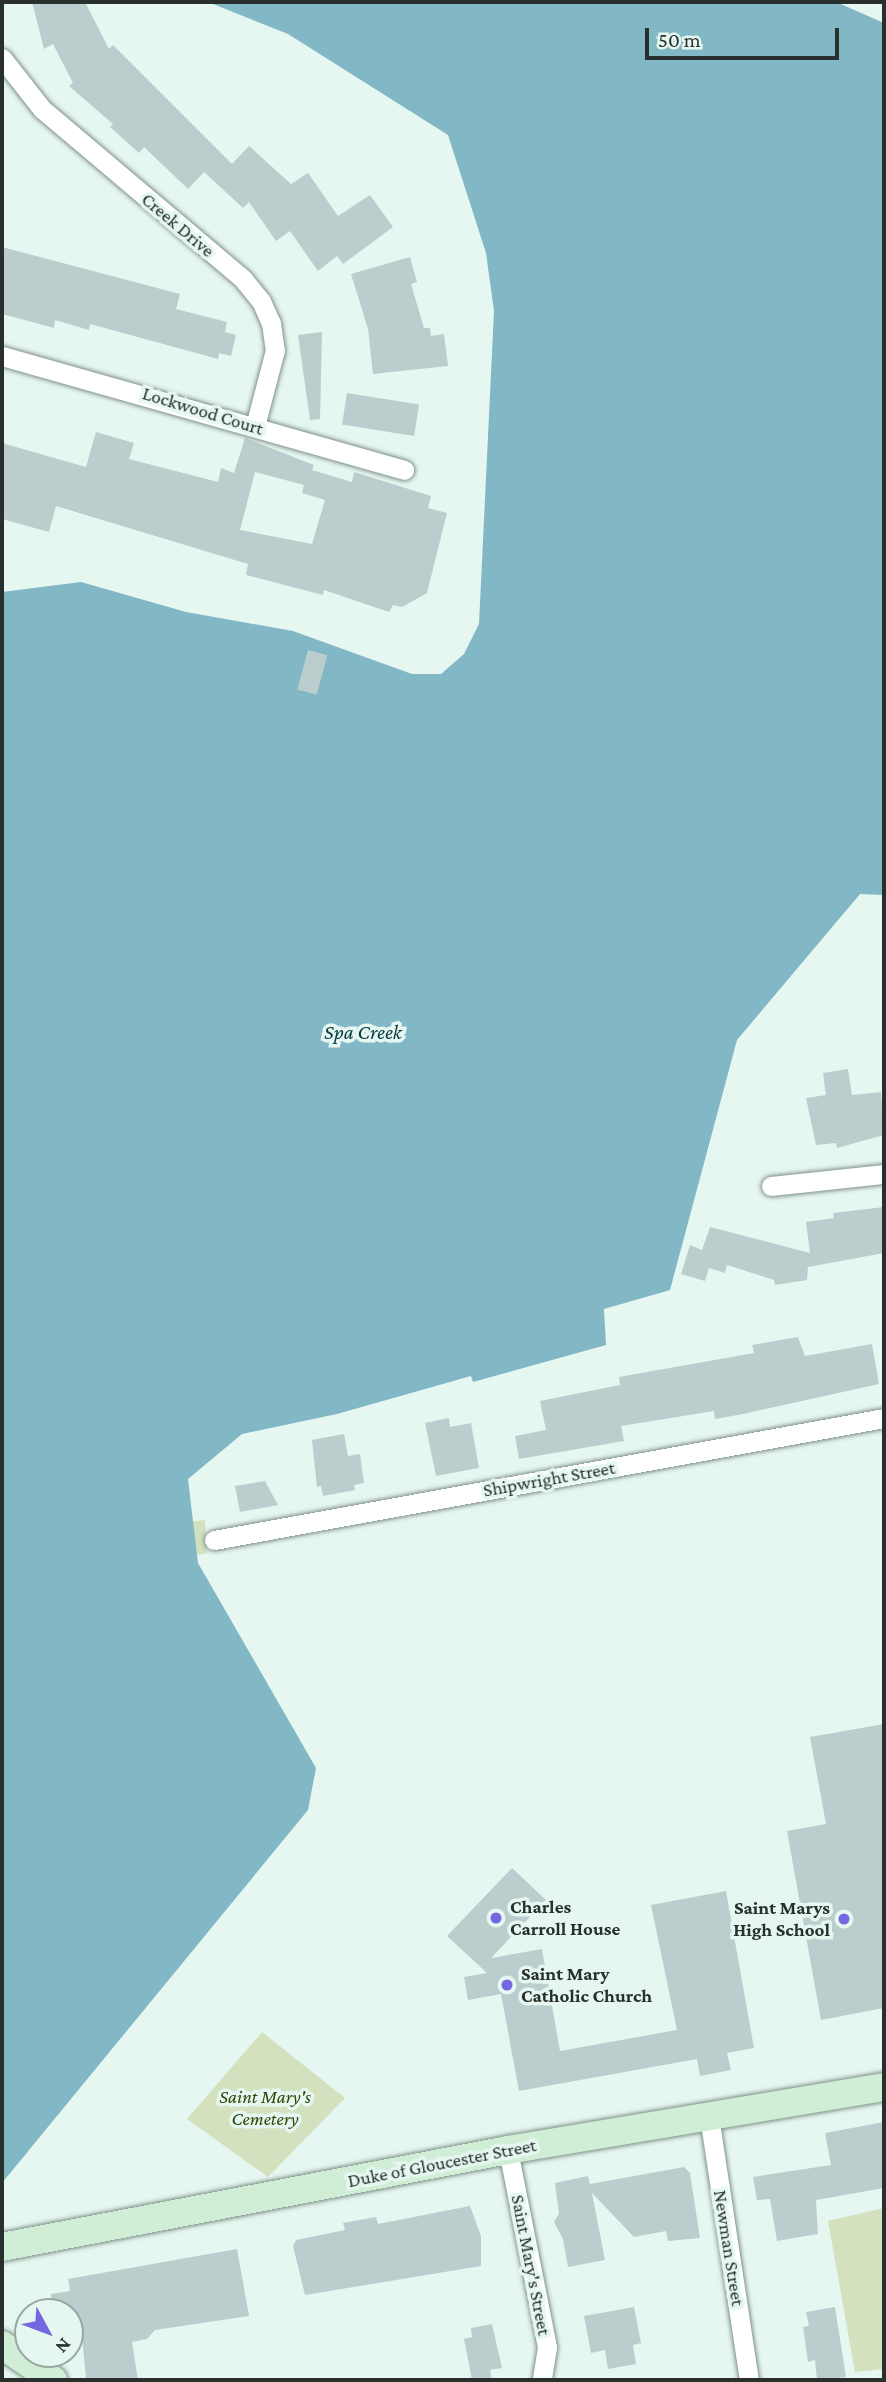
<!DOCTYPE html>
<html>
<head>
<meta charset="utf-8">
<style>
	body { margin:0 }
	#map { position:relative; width:886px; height:2382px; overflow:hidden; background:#e5f7f0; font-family:"Crimson Pro",serif }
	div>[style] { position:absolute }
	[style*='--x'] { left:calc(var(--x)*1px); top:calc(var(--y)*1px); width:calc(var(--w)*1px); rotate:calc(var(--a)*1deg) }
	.green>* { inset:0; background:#d3e1bf }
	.water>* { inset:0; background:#82b7c5 }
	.building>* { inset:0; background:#bbcecd; transform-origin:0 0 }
	.roads { filter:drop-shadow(0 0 2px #80918b) drop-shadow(0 0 2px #80918b) }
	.minor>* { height:19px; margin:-9.5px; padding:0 9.5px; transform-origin:9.5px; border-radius:9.5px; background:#fff }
	.secondary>* { height:28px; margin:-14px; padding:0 14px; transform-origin:14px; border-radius:14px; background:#cfeed5 }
	.dots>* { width:19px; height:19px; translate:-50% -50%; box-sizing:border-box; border:4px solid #e5f7f0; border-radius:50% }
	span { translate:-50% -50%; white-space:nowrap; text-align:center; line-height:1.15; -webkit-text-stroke:7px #e5f7f0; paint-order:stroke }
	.street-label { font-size:19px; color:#282f2c }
	.poi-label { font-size:19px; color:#282f2c; font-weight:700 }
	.left { translate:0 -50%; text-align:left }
	.right { translate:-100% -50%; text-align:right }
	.park-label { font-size:19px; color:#314402; font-style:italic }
	.water-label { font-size:21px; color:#073a44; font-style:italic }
	.frame { position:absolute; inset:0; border:4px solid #282f2c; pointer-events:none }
	.north { position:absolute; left:14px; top:2298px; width:70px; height:70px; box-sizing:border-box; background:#e5f7f0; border:2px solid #99a7a2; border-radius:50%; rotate:131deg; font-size:19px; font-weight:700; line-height:28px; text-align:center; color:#282f2c }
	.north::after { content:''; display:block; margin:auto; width:24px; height:32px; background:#7467e1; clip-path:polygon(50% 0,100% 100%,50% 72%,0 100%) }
	.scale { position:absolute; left:645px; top:28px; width:194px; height:32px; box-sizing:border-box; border:4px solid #282f2c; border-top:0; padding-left:9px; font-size:21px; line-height:24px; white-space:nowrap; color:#282f2c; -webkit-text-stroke:5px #e5f7f0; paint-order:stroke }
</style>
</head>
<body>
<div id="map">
	<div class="green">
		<div style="clip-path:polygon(205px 1520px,207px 1553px,181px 1558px,190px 1522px)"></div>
		<div style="clip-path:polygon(262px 2032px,345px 2098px,268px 2177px,187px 2119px)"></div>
		<div style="clip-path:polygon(884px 2208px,884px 2369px,855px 2372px,828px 2221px)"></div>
	</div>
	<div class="water">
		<div style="clip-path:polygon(208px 2px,836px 2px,884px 23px,884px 895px,860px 894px,737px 1040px,670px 1290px,604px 1309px,606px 1345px,473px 1382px,471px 1376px,337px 1414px,242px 1434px,188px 1479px,198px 1563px,316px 1768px,308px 1810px,2px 2183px,2px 592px,81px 582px,186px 612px,293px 631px,412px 674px,441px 674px,464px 654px,479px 624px,494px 311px,486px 253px,448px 135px,288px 34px)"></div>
	</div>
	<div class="building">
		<div style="clip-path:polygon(32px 2px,85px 2px,109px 49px,113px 45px,232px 164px,249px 146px,291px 184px,308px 173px,338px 216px,370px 195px,393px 227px,343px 264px,337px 256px,318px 271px,290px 231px,276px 241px,249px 202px,243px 208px,204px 172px,188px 189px,144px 147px,139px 153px,110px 127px,113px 124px,69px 86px,73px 83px,53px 44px,44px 49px)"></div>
		<div style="clip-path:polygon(2px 247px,180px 294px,176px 309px,227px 322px,225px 332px,236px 335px,231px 356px,219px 353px,218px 359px,90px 324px,89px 330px,55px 320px,54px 328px,2px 314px)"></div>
		<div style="clip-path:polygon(410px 257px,417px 282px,411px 284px,424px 328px,430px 328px,431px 336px,444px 334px,448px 366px,373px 374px,368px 329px,351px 274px)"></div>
		<div style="clip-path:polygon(322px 332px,320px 419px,310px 420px,298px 335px)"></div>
		<div style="left:347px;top:393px;width:73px;height:32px;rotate:9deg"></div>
		<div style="clip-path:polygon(evenodd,96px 432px,134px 443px,129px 459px,218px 482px,221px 468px,234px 473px,245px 438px,314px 465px,312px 470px,352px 482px,354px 472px,431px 496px,428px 508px,447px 513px,427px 593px,402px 607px,393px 605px,389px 612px,324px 590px,323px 595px,246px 575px,248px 564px,56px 506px,49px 532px,2px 519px,2px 443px,86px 467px,96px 432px,255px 472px,304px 485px,302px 493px,325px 500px,312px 544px,240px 530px,255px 472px)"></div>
		<div style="left:308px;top:650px;width:20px;height:41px;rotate:15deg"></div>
		<div style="clip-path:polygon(848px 1069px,852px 1095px,881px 1092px,884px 1135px,837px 1148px,836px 1143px,816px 1145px,806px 1098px,826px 1095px,823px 1073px)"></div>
		<div style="clip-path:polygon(884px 1207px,884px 1253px,808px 1267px,807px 1280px,775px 1285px,774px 1280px,727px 1265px,725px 1273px,709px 1268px,705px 1281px,681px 1274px,690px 1245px,702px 1250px,710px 1227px,810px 1253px,806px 1222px,834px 1218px,833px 1213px)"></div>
		<div style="clip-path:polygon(798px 1337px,805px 1356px,872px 1344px,879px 1384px,743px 1414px,715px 1419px,714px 1411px,621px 1426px,624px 1441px,519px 1459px,515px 1436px,546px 1430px,540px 1401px,620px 1385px,619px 1377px,754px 1353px,752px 1345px)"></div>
		<div style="clip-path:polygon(449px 1418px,450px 1427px,471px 1423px,479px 1468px,436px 1476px,425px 1423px)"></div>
		<div style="clip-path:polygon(344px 1434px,348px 1456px,360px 1454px,364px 1483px,354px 1485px,355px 1490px,323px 1496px,321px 1486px,317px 1487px,312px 1440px)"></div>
		<div style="clip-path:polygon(265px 1481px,278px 1505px,240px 1512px,235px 1486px)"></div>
		<div style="clip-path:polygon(884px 1724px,884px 2008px,821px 2020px,787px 1831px,826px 1824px,810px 1737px)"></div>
		<div style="clip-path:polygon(512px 1868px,546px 1900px,491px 1958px,542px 1949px,560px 2051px,677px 2030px,651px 1905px,726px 1891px,754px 2048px,727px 2053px,731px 2070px,700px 2076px,697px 2059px,519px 2091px,501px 1994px,468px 2000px,464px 1977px,487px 1973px,447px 1936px)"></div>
		<div style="clip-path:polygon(884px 2122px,884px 2188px,816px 2200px,818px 2234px,777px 2241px,770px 2199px,757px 2200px,753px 2177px,831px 2165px,825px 2133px)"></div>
		<div style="clip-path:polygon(684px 2167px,690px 2173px,700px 2238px,668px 2241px,666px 2231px,634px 2237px,592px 2193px,605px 2260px,568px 2267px,563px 2239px,554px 2222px,559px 2214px,555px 2183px,588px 2176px,590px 2184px)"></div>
		<div style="clip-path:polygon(470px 2206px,481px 2236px,481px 2266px,305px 2295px,293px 2246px,296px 2240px,345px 2230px,343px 2223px,376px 2217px,378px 2224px)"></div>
		<div style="clip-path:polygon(237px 2249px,249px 2316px,155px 2330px,147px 2339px,132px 2342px,138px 2380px,86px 2378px,82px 2337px,70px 2339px,70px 2312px,53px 2312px,51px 2294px,70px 2291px,68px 2279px)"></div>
		<div style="clip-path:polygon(634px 2307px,641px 2343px,633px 2345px,636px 2364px,608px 2369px,605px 2350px,591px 2353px,584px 2316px)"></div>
		<div style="clip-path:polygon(835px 2307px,846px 2377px,817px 2380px,815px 2360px,808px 2362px,803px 2327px,809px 2326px,806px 2312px)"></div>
		<div style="clip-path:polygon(492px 2324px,502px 2368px,490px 2370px,492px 2380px,472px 2380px,464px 2339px,472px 2337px,471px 2328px)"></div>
	</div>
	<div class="roads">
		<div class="minor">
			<div style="--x:2;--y:58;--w:65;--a:51.9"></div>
			<div style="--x:42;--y:109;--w:263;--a:40.2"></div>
			<div style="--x:243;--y:279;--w:28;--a:51"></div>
			<div style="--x:261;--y:301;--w:24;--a:66"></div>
			<div style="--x:271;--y:323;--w:27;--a:82"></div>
			<div style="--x:275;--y:350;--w:79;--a:104.7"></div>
			<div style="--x:2;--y:356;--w:418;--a:15.8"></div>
			<div style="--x:771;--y:1186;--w:114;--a:-6.1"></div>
			<div style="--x:214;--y:1540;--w:681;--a:-10.32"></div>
			<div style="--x:709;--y:2116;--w:267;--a:81.4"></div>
			<div style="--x:508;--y:2150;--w:201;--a:78.8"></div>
			<div style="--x:547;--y:2347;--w:33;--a:99"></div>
		</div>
		<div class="secondary">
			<div style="--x:2;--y:2247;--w:515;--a:-10.85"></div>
			<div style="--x:508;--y:2150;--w:381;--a:-9.5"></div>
			<div style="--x:2;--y:2345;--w:62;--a:34.5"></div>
		</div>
	</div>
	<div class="dots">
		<div style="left:496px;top:1918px;background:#7467e1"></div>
		<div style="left:844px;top:1919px;background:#7467e1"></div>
		<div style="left:507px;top:1985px;background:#7467e1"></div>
	</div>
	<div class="street-label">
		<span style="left:178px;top:225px;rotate:40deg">Creek Drive</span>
		<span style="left:203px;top:411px;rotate:17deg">Lockwood Court</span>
		<span style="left:549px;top:1479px;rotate:-10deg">Shipwright Street</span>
		<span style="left:442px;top:2163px;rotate:-11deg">Duke of Gloucester Street</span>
		<span style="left:729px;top:2248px;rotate:81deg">Newman Street</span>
		<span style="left:531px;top:2265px;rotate:79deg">Saint Mary's Street</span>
	</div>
	<div class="poi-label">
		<span class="left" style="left:510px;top:1918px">Charles<br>Carroll House</span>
		<span class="right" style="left:830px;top:1919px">Saint Marys<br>High School</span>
		<span class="left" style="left:521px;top:1985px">Saint Mary<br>Catholic Church</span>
	</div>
	<div class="park-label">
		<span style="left:265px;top:2108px">Saint Mary's<br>Cemetery</span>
	</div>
	<div class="water-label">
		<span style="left:363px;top:1032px">Spa Creek</span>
	</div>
	<div class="frame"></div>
	<div class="north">N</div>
	<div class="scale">50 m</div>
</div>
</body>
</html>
